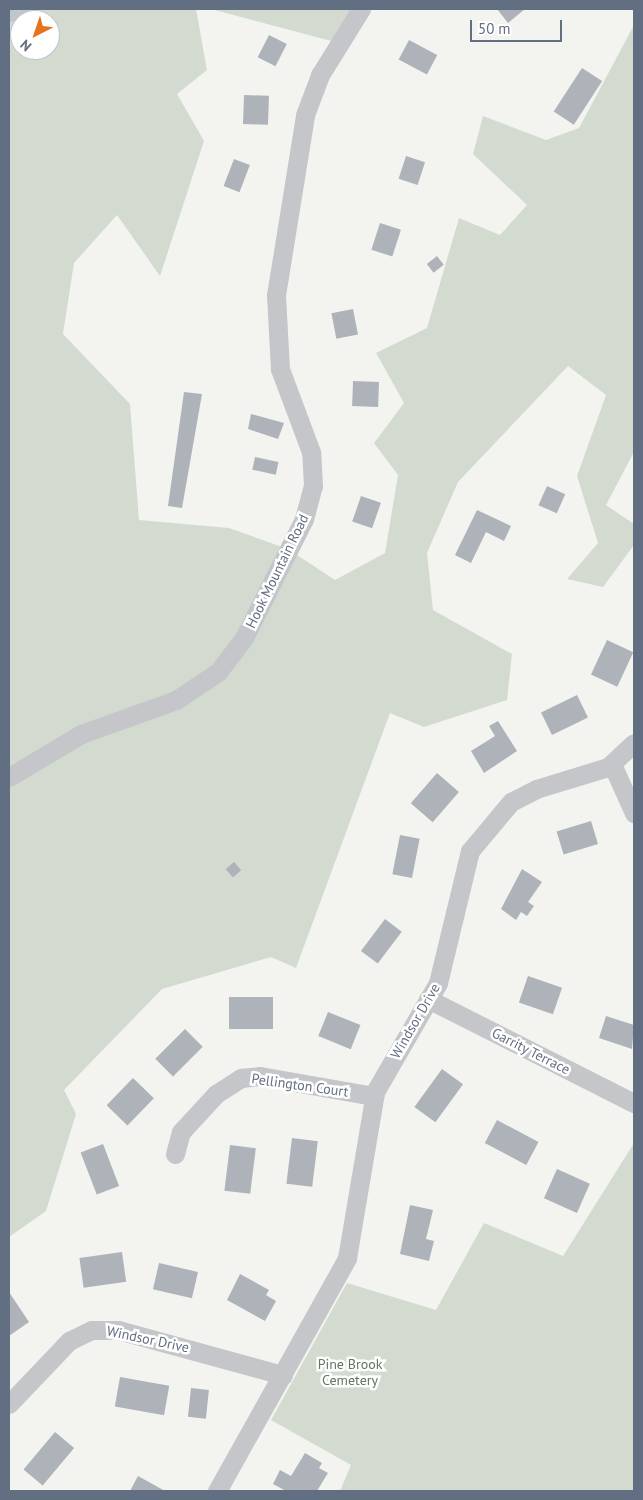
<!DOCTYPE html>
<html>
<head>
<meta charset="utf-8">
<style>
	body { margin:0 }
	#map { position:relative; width:643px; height:1500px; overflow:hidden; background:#f3f4f0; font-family:"PT Sans",sans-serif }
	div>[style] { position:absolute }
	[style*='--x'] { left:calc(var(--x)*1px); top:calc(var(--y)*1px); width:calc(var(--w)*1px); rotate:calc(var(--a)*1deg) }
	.green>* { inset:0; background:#d3dbd1 }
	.river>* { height:22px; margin:-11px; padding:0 11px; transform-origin:11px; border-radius:11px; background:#bfc7ce }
	.building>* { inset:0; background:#aeb3b9; transform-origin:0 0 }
	.minor>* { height:19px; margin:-9.5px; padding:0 9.5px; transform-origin:9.5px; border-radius:9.5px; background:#c4c6ca }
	span { translate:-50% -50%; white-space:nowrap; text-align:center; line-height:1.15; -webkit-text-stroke:5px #fff; paint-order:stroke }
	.street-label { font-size:14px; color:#626e81 }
	.park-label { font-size:14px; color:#627861 }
	.frame { position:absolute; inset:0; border:10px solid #626e81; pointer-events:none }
	.north { position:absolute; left:10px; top:10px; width:50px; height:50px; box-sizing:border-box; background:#fff; border:1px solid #c0c5cd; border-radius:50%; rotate:221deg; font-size:14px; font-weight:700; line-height:20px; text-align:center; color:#626e81 }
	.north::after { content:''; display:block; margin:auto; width:18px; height:22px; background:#e4721f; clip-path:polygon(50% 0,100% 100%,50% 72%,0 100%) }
	.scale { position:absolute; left:470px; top:20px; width:92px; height:22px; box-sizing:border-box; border:2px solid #626e81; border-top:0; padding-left:6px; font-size:15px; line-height:18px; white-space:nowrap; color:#626e81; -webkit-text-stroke:4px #fff; paint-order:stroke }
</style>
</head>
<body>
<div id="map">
	<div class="green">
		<div style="clip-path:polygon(evenodd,9px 9px,196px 9px,207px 70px,177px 94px,204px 141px,160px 276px,117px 215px,74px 263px,63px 334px,130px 404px,139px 520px,229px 528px,288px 549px,335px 580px,385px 553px,398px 475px,374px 443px,404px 403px,376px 353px,427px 328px,459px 218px,500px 235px,527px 205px,473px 154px,483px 116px,546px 140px,579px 128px,634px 25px,634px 452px,606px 505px,634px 524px,634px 545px,603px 587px,567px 579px,598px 543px,577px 476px,606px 395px,568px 366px,458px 482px,427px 553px,433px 610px,512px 654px,507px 700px,424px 727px,390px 713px,296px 968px,271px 957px,162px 989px,64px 1090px,76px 1114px,46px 1211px,9px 1237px,9px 9px,20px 20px,50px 20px,50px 50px,20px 50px,20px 20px)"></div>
		<div style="clip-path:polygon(211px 9px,361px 9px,335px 42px)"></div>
		<div style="clip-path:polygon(634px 1143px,634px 1491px,340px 1491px,351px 1465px,271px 1420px,347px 1283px,436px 1310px,484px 1223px,563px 1256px)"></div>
	</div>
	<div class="river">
		<div style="--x:9;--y:11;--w:9;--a:-13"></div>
	</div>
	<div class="building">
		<div style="clip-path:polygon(497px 9px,525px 9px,508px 23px)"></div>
		<div style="left:269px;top:35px;width:20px;height:25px;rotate:27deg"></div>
		<div style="left:409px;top:40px;width:32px;height:22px;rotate:28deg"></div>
		<div style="left:582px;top:68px;width:24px;height:52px;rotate:33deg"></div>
		<div style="left:244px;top:95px;width:25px;height:29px;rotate:2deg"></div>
		<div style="left:406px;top:156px;width:20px;height:24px;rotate:18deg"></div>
		<div style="left:234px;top:159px;width:17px;height:29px;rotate:21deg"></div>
		<div style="left:380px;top:223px;width:22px;height:28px;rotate:18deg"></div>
		<div style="left:437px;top:256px;width:11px;height:13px;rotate:52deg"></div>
		<div style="left:353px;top:309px;width:26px;height:22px;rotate:79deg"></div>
		<div style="left:353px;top:381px;width:26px;height:25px;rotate:2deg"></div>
		<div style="clip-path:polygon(184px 392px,202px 394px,182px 508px,168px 506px)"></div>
		<div style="clip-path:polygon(251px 414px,284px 423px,278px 439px,248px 429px)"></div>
		<div style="left:255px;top:457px;width:24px;height:13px;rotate:12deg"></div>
		<div style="left:547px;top:486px;width:20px;height:21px;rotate:24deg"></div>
		<div style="left:361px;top:496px;width:21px;height:27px;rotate:19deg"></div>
		<div style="clip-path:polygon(477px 510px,511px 526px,504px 541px,486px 532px,471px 563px,455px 555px)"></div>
		<div style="left:607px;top:640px;width:29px;height:38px;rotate:25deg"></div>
		<div style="left:577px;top:695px;width:25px;height:40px;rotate:64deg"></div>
		<div style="clip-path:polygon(498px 721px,517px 751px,484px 773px,471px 751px,495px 736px,489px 726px)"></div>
		<div style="left:437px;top:773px;width:29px;height:40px;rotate:41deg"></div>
		<div style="left:591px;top:821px;width:24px;height:36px;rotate:73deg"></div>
		<div style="left:400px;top:835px;width:20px;height:40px;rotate:11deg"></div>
		<div style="left:234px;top:862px;width:11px;height:11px;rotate:49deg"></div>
		<div style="clip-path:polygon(522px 869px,542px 882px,528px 902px,534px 906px,527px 916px,521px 912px,516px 920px,501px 909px)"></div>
		<div style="left:385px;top:919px;width:21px;height:40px;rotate:37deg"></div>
		<div style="left:528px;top:976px;width:36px;height:28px;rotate:19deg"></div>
		<div style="left:229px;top:997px;width:44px;height:32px"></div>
		<div style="left:328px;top:1012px;width:35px;height:26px;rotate:22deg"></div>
		<div style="clip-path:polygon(606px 1016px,634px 1025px,632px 1049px,599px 1038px)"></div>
		<div style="left:185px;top:1029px;width:25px;height:42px;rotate:45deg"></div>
		<div style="left:442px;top:1069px;width:26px;height:47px;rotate:36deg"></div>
		<div style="left:133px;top:1078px;width:29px;height:38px;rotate:44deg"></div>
		<div style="left:497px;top:1120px;width:47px;height:26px;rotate:28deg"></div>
		<div style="left:292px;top:1138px;width:26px;height:46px;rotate:7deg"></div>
		<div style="left:103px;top:1144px;width:45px;height:24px;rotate:69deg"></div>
		<div style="left:230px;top:1145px;width:26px;height:46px;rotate:7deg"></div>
		<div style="left:557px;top:1169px;width:36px;height:32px;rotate:24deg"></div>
		<div style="clip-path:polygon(410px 1205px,433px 1210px,426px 1239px,434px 1241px,429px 1261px,400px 1254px)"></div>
		<div style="left:122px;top:1252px;width:30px;height:43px;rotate:82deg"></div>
		<div style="left:159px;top:1263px;width:40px;height:27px;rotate:13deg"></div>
		<div style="clip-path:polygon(240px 1274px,269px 1290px,266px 1295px,276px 1301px,265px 1321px,227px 1300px)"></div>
		<div style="clip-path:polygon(9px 1292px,29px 1322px,9px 1336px)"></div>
		<div style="left:120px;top:1377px;width:50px;height:30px;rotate:10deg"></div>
		<div style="left:191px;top:1388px;width:18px;height:29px;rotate:6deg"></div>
		<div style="left:55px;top:1432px;width:25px;height:49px;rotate:40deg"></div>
		<div style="clip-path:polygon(305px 1453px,322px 1463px,319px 1468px,328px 1473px,317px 1491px,286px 1491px,273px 1484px,280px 1470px,291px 1476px)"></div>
		<div style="clip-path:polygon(138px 1476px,165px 1491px,130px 1491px)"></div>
	</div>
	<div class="minor">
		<div style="--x:612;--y:764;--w:54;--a:65.8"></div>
		<div style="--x:9;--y:777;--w:84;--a:-30.8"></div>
		<div style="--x:81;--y:734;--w:101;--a:-19.7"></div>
		<div style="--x:176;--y:700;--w:50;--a:-33.7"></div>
		<div style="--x:218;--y:672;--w:43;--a:-52.6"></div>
		<div style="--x:244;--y:638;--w:133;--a:-63.2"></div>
		<div style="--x:304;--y:519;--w:34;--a:-75"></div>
		<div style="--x:313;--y:486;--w:34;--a:-93"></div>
		<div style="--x:311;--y:452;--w:89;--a:-110.5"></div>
		<div style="--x:280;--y:369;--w:74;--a:-93.1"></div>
		<div style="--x:276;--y:295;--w:182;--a:-80.8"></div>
		<div style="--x:305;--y:115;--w:43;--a:-69.4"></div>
		<div style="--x:320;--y:75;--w:78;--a:-58.2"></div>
		<div style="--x:428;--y:999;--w:231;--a:26.8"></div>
		<div style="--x:175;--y:1154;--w:23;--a:-75"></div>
		<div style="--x:181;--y:1132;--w:52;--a:-47.4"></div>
		<div style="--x:216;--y:1094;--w:30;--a:-33"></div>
		<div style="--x:241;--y:1078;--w:19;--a:-6"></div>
		<div style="--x:260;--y:1076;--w:116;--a:10"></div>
		<div style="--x:9;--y:1404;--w:87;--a:-46.4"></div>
		<div style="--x:69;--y:1341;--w:25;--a:-26"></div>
		<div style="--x:92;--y:1330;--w:26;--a:0"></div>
		<div style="--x:118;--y:1330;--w:171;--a:15.3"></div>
		<div style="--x:217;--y:1491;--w:267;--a:-60.8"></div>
		<div style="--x:347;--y:1258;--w:168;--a:-80.4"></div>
		<div style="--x:375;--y:1092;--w:126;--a:-60"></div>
		<div style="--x:438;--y:983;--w:136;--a:-76.4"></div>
		<div style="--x:470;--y:851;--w:64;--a:-50.1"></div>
		<div style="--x:511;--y:802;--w:28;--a:-27"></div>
		<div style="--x:536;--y:789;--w:75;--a:-17"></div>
		<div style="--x:608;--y:767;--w:35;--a:-43"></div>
	</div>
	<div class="street-label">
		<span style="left:277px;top:571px;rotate:-64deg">Hook Mountain Road</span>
		<span style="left:415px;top:1021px;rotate:-60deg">Windsor Drive</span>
		<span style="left:531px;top:1051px;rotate:27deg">Garrity Terrace</span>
		<span style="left:300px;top:1085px;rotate:8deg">Pellington Court</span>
		<span style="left:148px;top:1339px;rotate:12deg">Windsor Drive</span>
	</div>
	<div class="park-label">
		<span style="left:350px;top:1372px">Pine Brook<br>Cemetery</span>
	</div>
	<div class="frame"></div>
	<div class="north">N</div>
	<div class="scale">50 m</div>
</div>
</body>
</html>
